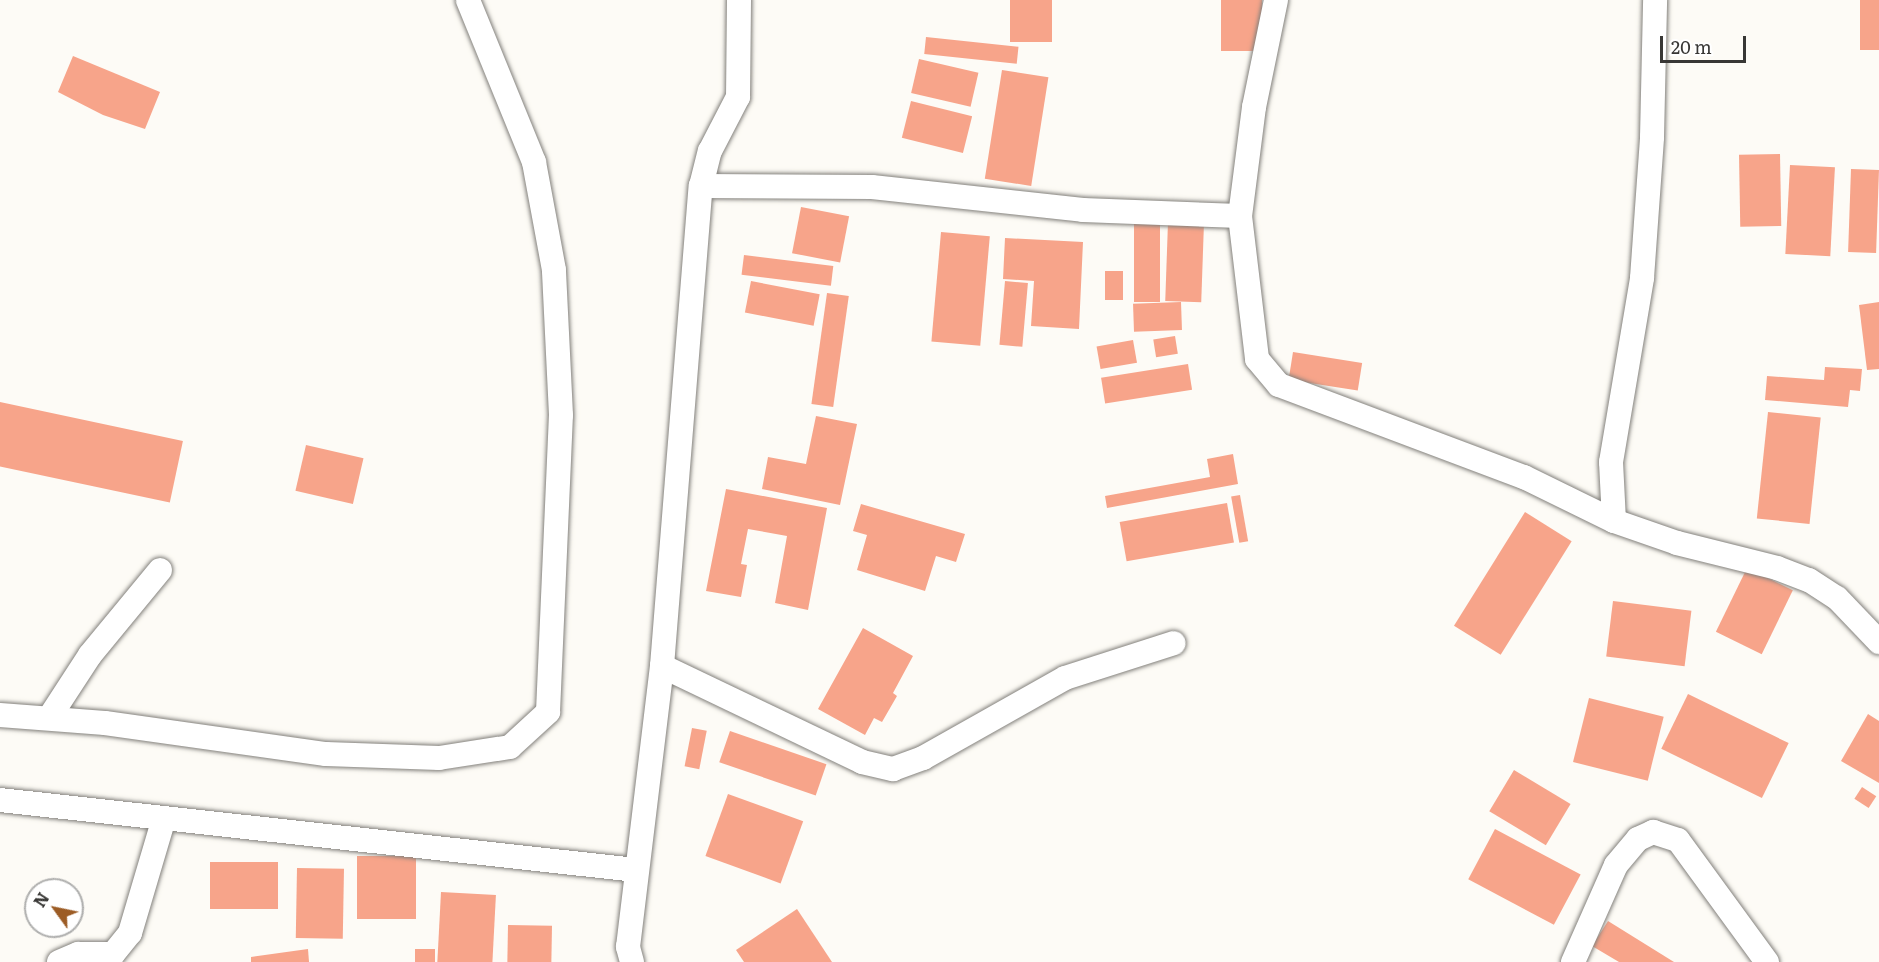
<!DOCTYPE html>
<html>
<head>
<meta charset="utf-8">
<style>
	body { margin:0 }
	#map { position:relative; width:1879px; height:962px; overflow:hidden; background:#fdfbf6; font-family:Literata,serif }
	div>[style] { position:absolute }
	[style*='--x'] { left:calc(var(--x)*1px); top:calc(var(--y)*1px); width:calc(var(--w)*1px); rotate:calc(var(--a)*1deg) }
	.building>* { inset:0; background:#f7a48a; transform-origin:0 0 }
	.roads { filter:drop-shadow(0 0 2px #83817c) drop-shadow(0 0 2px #83817c) }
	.street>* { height:24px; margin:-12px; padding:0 12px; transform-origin:12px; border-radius:12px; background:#fff }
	span { translate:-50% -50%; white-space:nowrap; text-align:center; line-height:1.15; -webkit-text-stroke:4.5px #fff; paint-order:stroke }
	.north { position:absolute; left:24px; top:878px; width:60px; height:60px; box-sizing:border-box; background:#fff; border:2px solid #afafae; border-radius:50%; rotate:303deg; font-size:16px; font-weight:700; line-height:24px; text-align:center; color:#383735 }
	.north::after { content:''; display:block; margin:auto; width:21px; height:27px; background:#9c5c25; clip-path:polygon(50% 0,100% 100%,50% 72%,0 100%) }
	.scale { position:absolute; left:1660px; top:36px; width:86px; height:27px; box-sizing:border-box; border:3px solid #383735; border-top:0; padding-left:8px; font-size:18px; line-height:21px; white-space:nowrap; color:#383735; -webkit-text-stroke:4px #fff; paint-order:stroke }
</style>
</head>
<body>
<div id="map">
	<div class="building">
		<div style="left:1010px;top:0;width:42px;height:42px"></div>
		<div style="left:1221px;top:0;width:41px;height:51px"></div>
		<div style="left:1860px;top:0;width:19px;height:50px"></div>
		<div style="left:926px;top:37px;width:93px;height:17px;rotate:6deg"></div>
		<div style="clip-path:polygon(73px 56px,160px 92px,145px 129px,103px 115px,58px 92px)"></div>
		<div style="left:919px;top:59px;width:61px;height:35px;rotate:13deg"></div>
		<div style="left:1002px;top:70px;width:47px;height:110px;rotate:9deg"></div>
		<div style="left:911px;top:101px;width:63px;height:38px;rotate:14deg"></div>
		<div style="left:1780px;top:154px;width:72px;height:41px;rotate:89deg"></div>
		<div style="left:1790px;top:165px;width:45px;height:89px;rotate:3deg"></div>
		<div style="left:1851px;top:169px;width:28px;height:83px;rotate:2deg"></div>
		<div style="left:801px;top:207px;width:49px;height:47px;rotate:11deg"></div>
		<div style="left:1168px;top:222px;width:36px;height:79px;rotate:2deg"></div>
		<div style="left:1134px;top:223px;width:26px;height:79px"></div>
		<div style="left:941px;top:232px;width:49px;height:110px;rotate:5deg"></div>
		<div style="clip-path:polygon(1005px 238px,1083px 242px,1079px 329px,1031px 326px,1034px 281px,1003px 279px)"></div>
		<div style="left:744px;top:255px;width:90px;height:20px;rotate:7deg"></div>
		<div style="left:1105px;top:271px;width:18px;height:29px"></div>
		<div style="left:751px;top:281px;width:70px;height:32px;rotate:11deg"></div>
		<div style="left:1005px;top:281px;width:23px;height:64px;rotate:5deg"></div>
		<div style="left:827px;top:293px;width:22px;height:112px;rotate:8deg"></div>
		<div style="left:1181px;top:302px;width:28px;height:48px;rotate:88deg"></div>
		<div style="clip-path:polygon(1879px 302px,1879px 369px,1867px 370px,1859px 305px)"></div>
		<div style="left:1175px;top:336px;width:18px;height:22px;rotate:81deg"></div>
		<div style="left:1133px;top:340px;width:23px;height:37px;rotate:80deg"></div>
		<div style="left:1293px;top:352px;width:70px;height:28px;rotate:9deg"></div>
		<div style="left:1188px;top:364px;width:26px;height:88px;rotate:81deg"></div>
		<div style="clip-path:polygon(1825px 367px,1862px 369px,1860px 391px,1850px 390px,1848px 407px,1765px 400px,1767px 376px,1824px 380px)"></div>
		<div style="left:0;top:402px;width:187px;height:63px;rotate:12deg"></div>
		<div style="left:1768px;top:412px;width:53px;height:107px;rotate:6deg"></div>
		<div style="clip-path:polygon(816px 416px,857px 424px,840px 505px,762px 489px,768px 457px,806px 464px)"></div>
		<div style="left:306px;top:445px;width:59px;height:47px;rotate:13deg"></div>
		<div style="clip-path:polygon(1233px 454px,1238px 484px,1107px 508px,1105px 496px,1210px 477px,1207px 459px)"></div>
		<div style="clip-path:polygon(726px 489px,827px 508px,808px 610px,775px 603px,787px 536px,748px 529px,741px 564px,747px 565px,741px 597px,706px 591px)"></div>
		<div style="left:1240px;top:495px;width:47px;height:9px;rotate:80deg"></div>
		<div style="left:1227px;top:503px;width:40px;height:109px;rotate:80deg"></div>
		<div style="clip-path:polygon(861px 504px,965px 534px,956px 562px,936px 556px,925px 591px,857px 570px,867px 535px,853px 531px)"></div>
		<div style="left:1525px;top:512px;width:55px;height:134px;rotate:32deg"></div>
		<div style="left:1747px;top:568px;width:51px;height:71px;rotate:26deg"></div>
		<div style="left:1613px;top:601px;width:79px;height:56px;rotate:7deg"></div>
		<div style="clip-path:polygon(863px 628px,913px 656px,893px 693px,897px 696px,882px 722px,874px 718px,865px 735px,818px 709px)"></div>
		<div style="left:1688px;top:694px;width:112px;height:61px;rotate:26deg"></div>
		<div style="left:1589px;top:698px;width:77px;height:66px;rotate:14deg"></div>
		<div style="clip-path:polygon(1868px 714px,1879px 721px,1879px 783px,1841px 761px)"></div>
		<div style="left:692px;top:728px;width:15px;height:39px;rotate:11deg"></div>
		<div style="left:730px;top:731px;width:102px;height:33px;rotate:19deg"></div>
		<div style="left:1514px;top:770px;width:66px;height:48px;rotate:31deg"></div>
		<div style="left:1862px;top:787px;width:17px;height:14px;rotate:33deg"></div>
		<div style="left:728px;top:794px;width:80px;height:66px;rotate:20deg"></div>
		<div style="left:1495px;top:829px;width:97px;height:57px;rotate:28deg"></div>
		<div style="left:357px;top:856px;width:59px;height:63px"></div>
		<div style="left:210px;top:862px;width:68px;height:47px"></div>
		<div style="left:297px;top:868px;width:47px;height:70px;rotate:1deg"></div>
		<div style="left:441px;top:892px;width:55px;height:70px;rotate:3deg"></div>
		<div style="clip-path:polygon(797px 909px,832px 962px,744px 962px,736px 950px)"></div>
		<div style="clip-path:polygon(1608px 921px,1674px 962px,1619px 962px,1592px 946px)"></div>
		<div style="left:508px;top:925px;width:44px;height:37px;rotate:1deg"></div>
		<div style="clip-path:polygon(308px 949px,309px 962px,251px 962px,251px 957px)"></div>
		<div style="left:415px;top:949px;width:20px;height:13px"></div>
	</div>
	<div class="roads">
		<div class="street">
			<div style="--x:1276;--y:0;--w:109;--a:101.6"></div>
			<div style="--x:1254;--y:107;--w:110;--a:97.3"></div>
			<div style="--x:1240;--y:216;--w:144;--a:83.2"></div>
			<div style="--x:1257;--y:359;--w:34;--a:50"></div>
			<div style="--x:1279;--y:385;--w:262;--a:20.6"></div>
			<div style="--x:1524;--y:477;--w:100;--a:26.1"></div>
			<div style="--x:1614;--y:521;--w:67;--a:19.2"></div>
			<div style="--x:1677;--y:543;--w:103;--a:14"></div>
			<div style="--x:1777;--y:568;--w:34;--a:21"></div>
			<div style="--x:1809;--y:580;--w:33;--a:33"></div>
			<div style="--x:1837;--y:598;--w:61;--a:46.3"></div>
			<div style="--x:701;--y:186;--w:171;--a:0.3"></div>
			<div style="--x:872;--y:187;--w:212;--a:6.2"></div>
			<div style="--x:1083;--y:210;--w:157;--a:2.2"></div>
			<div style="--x:1614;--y:521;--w:59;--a:-92.9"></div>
			<div style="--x:1611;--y:462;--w:187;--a:-80.4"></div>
			<div style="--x:1642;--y:278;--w:141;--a:-85.9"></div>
			<div style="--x:1652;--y:137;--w:137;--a:-88.7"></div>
			<div style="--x:662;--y:666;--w:222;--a:25.6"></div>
			<div style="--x:862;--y:762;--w:32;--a:13"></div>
			<div style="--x:893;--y:769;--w:32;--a:-20"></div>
			<div style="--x:923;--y:758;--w:163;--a:-29.4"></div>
			<div style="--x:1065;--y:678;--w:114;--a:-17.8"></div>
			<div style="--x:0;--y:715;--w:105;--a:4.4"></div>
			<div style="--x:105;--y:723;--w:223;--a:8"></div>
			<div style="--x:326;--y:754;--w:113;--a:2"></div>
			<div style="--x:439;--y:758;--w:72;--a:-8.8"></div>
			<div style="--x:510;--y:747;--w:52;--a:-42.6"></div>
			<div style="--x:548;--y:712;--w:297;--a:-87.5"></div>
			<div style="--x:561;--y:415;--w:145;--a:-92.8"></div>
			<div style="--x:554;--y:270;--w:110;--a:-100.5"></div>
			<div style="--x:534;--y:162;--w:175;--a:-112.2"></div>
			<div style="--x:49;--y:718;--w:75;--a:-56.9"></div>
			<div style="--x:90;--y:655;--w:110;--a:-50.5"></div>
			<div style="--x:0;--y:800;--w:640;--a:6.28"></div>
			<div style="--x:59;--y:962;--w:21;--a:-23"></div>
			<div style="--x:78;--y:954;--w:35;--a:0"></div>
			<div style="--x:113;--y:954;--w:27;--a:-51"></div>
			<div style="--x:130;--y:933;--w:120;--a:-73.5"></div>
			<div style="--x:632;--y:962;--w:16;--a:-105"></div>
			<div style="--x:628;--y:947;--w:283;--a:-83.1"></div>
			<div style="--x:662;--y:666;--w:482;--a:-85.4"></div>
			<div style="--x:701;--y:186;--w:36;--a:-76"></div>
			<div style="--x:710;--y:151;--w:61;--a:-62.6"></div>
			<div style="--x:738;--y:97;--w:97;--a:-89.4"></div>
			<div style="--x:1573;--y:962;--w:106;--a:-66.1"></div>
			<div style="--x:1616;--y:865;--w:34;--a:-50"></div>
			<div style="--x:1638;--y:839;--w:17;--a:-25"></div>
			<div style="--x:1653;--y:832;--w:26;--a:18"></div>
			<div style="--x:1678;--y:840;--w:151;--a:53.9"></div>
		</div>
	</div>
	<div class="north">N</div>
	<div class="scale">20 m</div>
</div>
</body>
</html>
